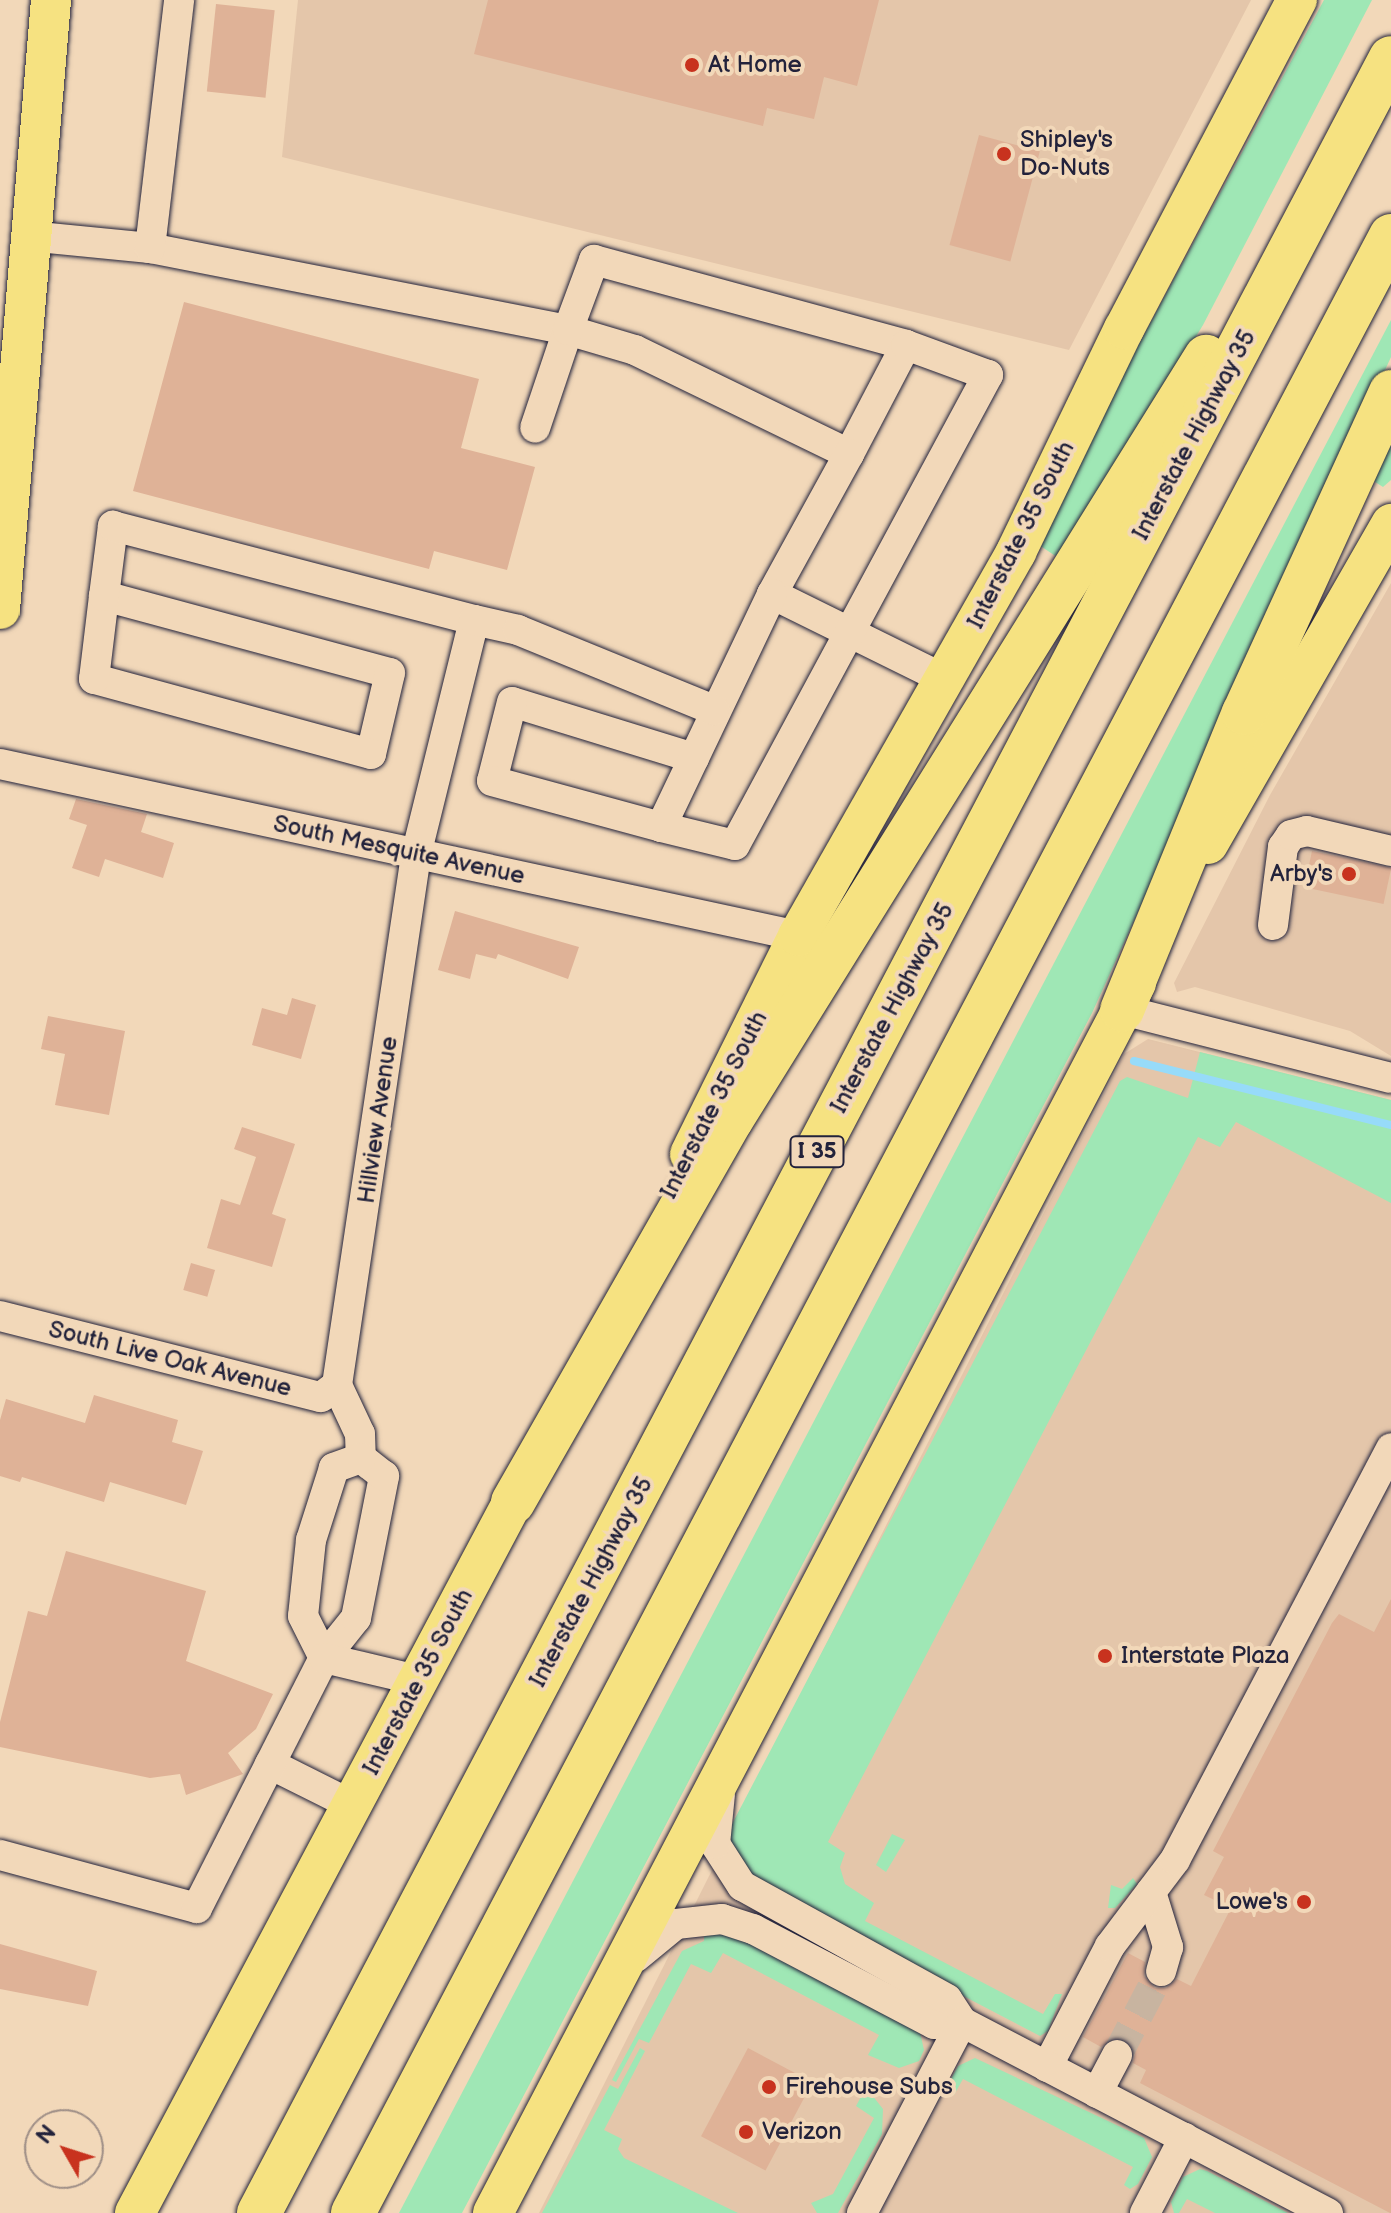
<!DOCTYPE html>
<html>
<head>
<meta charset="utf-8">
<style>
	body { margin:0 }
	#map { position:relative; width:1391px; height:2213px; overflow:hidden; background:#f2d8b9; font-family:"Balsamiq Sans",sans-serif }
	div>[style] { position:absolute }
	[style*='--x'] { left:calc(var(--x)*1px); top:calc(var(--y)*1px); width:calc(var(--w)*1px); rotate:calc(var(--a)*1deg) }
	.built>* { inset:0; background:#e4c6aa }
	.green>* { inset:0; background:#9fe7b5 }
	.stream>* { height:8px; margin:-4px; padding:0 4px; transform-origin:4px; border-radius:4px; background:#97dbf9 }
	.building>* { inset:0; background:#dfb297; transform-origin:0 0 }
	.minor-tunnel>* { height:30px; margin-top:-15px; transform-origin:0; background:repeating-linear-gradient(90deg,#c8b4a0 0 30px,transparent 0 45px) }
	.roads { filter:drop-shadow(0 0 2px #22223b) drop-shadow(0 0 2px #22223b) }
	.minor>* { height:30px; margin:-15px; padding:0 15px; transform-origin:15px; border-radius:15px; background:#f2d8b9 }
	.major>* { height:40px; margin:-20px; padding:0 20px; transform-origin:20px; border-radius:20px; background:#f6e281 }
	.highway>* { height:44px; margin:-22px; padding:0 22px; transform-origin:22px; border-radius:22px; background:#f6e281 }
	.dots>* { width:22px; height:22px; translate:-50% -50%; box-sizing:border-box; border:4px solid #f2d8b9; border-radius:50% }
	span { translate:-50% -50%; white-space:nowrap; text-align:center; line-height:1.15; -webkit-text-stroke:8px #f2d8b9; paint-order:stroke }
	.shield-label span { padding:2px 6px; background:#f2d8b9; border:2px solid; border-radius:6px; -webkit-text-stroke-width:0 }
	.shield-label { font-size:22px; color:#22223b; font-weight:700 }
	.poi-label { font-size:24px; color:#22223b }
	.left { translate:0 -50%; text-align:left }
	.right { translate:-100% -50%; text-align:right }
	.street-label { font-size:24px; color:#22223b }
	.north { position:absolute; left:24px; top:2109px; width:80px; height:80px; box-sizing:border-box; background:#f2d8b9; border:2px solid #9f8f87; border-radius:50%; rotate:309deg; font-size:22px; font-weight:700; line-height:32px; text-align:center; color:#22223b }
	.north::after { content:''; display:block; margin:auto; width:28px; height:36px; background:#c8321e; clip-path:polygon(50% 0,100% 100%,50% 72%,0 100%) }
</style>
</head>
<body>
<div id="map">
	<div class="built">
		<div style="clip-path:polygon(298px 0,1251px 0,1069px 350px,282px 157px)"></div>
		<div style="clip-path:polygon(1391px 583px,1391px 1056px,1350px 1031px,1195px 987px,1177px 992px,1174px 983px,1270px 795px)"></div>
		<div style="clip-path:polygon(1148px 1039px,1391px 1100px,1391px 2213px,539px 2213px,1124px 1054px)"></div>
	</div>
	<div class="green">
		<div style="clip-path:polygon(1324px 0,1372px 0,1203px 325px,1060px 559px,1033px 541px)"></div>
		<div style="clip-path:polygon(1391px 320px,1391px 357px,1092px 1013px,462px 2213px,399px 2213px)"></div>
		<div style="clip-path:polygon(1391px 429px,1391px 480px,1383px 487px,1369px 478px)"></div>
		<div style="clip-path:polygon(1200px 1052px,1391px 1100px,1391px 1203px,1236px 1122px,1220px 1147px,1198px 1137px,828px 1842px,845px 1853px,840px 1867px,845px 1884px,874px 1903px,865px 1921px,1043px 2014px,1055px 1994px,1062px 1994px,1048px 2031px,1040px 2036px,758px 1889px,730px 1857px,731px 1826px,1120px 1081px,1127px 1077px,1188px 1098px)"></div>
		<div style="clip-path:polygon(892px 1834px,905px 1840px,886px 1872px,876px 1865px)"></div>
		<div style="clip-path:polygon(1133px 1878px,1137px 1884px,1115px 1908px,1108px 1908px,1111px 1885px,1122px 1889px)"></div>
		<div style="clip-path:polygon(731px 1933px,920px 2032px,924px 2050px,919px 2061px,899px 2068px,868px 2055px,879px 2035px,723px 1953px,711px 1973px,691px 1964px,649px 2043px,639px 2039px,616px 2082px,612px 2080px,682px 1951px,704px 1941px,704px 1934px)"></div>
		<div style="clip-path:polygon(640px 2048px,645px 2051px,604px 2130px,622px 2139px,618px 2149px,624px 2158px,738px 2213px,542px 2213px,610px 2085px,618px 2089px)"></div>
		<div style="clip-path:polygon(975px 2058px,1144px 2138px,1152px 2157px,1138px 2184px,1130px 2189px,1124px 2185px,1133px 2167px,963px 2079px,954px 2095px,948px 2096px,946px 2088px,958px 2066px)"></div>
		<div style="clip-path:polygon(863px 2093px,872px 2095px,883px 2109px,882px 2134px,838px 2213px,817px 2213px,811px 2203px,833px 2194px,874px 2118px,856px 2106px)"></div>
		<div style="clip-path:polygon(1200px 2169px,1207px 2171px,1288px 2213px,1215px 2213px,1187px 2199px,1179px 2213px,1174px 2213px,1171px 2202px,1183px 2177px)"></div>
	</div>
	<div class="stream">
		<div style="--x:1134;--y:1061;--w:265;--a:14"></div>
	</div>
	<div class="building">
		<div style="clip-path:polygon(488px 0,879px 0,857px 86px,824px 77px,814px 119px,767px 108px,763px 126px,474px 54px)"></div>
		<div style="left:216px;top:4px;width:59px;height:88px;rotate:6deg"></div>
		<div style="left:979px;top:135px;width:63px;height:114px;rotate:15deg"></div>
		<div style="clip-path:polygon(184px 302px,479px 379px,461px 448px,535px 467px,507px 570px,434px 551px,429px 569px,133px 491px)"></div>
		<div style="clip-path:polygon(76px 799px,147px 814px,141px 832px,174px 843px,163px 878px,105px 859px,99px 877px,72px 868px,87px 825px,69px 819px)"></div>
		<div style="left:1312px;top:851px;width:81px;height:37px;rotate:12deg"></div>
		<div style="clip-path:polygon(455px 911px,579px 947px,568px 979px,498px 954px,496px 959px,476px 954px,470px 979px,438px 970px)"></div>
		<div style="clip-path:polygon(292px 998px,316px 1005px,301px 1059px,252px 1045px,262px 1008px,287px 1015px)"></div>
		<div style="clip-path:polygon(48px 1016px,125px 1031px,109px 1115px,55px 1105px,65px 1054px,41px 1049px)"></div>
		<div style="clip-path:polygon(242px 1127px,295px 1144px,272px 1214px,286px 1219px,272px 1267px,207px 1248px,221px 1199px,240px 1205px,256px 1157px,234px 1149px)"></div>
		<div style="left:191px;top:1263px;width:25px;height:28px;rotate:16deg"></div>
		<div style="clip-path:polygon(94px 1395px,178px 1420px,172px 1442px,203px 1451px,186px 1505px,110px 1482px,104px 1502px,22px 1477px,20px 1482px,0 1476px,0 1420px,6px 1399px,85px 1423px)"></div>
		<div style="clip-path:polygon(66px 1551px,206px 1591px,186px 1661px,273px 1694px,256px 1729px,228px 1753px,243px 1774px,186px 1795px,180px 1774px,150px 1778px,0 1747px,0 1722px,28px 1611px,47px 1616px)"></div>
		<div style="clip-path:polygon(1391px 1599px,1391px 2213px,1390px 2213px,1140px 2083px,1146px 2070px,1133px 2063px,1135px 2054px,1126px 2040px,1116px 2037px,1101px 2047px,1083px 2037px,1128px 1953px,1145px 1962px,1144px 1976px,1155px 1988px,1166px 1988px,1177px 1979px,1191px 1986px,1231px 1908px,1204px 1895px,1224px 1857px,1213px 1851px,1332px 1623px,1339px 1614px,1374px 1632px)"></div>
		<div style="clip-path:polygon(0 1944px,97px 1971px,88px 2006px,0 1989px)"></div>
		<div style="left:748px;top:2048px;width:73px;height:100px;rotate:28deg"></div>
	</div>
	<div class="minor-tunnel">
		<div style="--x:1117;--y:2055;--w:95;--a:-62.4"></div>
	</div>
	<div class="roads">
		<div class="minor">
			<div style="--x:28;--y:236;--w:123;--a:5.6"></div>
			<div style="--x:150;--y:248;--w:426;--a:11.1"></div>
			<div style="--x:568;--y:330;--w:103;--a:108.6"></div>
			<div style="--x:150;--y:248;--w:250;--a:-83.3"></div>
			<div style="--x:849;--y:454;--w:238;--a:-154.1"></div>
			<div style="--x:635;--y:350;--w:70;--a:-163.4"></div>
			<div style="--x:568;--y:330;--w:75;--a:-69.6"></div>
			<div style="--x:594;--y:260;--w:323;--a:15.2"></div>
			<div style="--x:906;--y:345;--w:123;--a:117.6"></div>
			<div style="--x:849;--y:454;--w:160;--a:118.8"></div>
			<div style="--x:772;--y:594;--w:192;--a:26.3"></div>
			<div style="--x:104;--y:596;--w:296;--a:15.1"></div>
			<div style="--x:390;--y:673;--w:83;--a:103.2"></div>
			<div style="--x:371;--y:754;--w:287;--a:-164.8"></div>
			<div style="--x:94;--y:679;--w:84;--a:-83.1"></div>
			<div style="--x:104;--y:596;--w:71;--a:-82.7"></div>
			<div style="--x:113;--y:526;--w:373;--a:14.6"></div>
			<div style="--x:694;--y:758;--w:190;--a:-162.9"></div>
			<div style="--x:512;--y:702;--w:81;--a:104.2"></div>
			<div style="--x:492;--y:781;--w:175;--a:15.2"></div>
			<div style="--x:661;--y:827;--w:258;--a:-64.5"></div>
			<div style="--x:0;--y:764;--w:816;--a:12.16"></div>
			<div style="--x:661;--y:827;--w:76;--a:13.7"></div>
			<div style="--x:735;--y:845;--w:534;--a:-61.71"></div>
			<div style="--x:988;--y:375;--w:87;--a:-159.9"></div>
			<div style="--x:1273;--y:925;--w:79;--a:-82.7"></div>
			<div style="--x:1283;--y:847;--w:14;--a:-56"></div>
			<div style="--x:1291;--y:835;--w:16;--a:-14"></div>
			<div style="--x:1307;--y:831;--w:86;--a:13.4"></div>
			<div style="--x:1122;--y:1010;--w:277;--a:14.2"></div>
			<div style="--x:0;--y:1316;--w:331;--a:14.2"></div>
			<div style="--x:321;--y:1397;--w:20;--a:-37"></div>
			<div style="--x:337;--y:1385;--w:536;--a:-81.52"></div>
			<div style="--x:416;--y:855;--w:242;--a:-76.1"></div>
			<div style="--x:474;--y:620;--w:45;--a:12.8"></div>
			<div style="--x:518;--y:630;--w:212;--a:22.2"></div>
			<div style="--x:337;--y:1385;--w:54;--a:64.9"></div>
			<div style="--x:360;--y:1434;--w:24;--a:88"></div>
			<div style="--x:270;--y:1764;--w:92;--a:26.6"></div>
			<div style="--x:0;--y:1855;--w:204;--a:15.1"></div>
			<div style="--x:197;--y:1908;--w:280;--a:-63.1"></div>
			<div style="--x:324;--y:1658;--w:51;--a:-51.3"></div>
			<div style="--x:356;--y:1618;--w:145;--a:-78.8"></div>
			<div style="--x:384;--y:1476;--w:29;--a:-142"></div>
			<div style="--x:361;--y:1458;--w:29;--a:160"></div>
			<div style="--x:334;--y:1468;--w:76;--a:107.7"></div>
			<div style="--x:311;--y:1540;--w:76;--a:96"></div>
			<div style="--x:303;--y:1616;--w:47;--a:63.4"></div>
			<div style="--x:324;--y:1658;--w:100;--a:13.3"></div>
			<div style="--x:1151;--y:1892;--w:58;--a:72.8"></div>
			<div style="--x:1168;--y:1947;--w:25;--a:106"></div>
			<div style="--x:636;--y:1957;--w:52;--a:-39.5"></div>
			<div style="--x:676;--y:1924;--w:46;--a:-6.2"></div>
			<div style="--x:722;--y:1919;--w:33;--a:18"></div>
			<div style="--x:753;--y:1929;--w:204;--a:27.7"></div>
			<div style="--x:934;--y:2024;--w:28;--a:-4"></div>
			<div style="--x:962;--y:2022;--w:27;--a:-123"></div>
			<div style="--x:947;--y:1999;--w:234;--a:-151.1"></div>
			<div style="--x:742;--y:1886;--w:50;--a:-122.7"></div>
			<div style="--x:715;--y:1844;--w:50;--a:-84.3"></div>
			<div style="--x:1047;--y:2067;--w:136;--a:-62.5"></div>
			<div style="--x:1110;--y:1946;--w:108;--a:-52.9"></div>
			<div style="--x:1175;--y:1860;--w:465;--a:-62.3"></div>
			<div style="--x:1097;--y:2093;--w:43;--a:-62.2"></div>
			<div style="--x:862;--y:2213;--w:216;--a:-62.4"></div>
			<div style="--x:962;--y:2022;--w:413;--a:27.6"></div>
			<div style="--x:1145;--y:2213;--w:85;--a:-62.5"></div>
		</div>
		<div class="major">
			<div style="--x:0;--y:609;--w:611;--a:-85.21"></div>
			<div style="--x:1208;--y:844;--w:369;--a:-60.2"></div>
			<div style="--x:690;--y:1154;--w:243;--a:-63.6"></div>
			<div style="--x:798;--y:936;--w:442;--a:-60.4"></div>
			<div style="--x:1016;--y:552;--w:248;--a:-64.2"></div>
			<div style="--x:1124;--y:329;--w:372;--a:-62.3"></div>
			<div style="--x:135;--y:2213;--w:836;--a:-62.02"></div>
			<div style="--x:493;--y:2213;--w:1388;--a:-62.4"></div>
		</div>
		<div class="highway">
			<div style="--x:1122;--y:1010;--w:321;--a:-67.7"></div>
			<div style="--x:1244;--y:713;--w:353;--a:-65.4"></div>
			<div style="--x:513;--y:1502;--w:440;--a:-60.3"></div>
			<div style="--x:731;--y:1120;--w:899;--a:-58.1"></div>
			<div style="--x:259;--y:2213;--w:2434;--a:-62.29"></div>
			<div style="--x:353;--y:2213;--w:2233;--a:-62.3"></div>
		</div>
	</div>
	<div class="dots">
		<div style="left:692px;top:65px;background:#c8321e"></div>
		<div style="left:1004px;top:154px;background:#c8321e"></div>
		<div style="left:1349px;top:874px;background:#c8321e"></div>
		<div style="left:1105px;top:1656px;background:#c8321e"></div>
		<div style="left:1304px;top:1902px;background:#c8321e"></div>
		<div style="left:769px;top:2087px;background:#c8321e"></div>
		<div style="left:746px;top:2132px;background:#c8321e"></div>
	</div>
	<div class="shield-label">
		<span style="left:817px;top:1152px">I 35</span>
	</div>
	<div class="poi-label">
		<span class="left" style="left:708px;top:65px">At Home</span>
		<span class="left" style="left:1020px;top:154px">Shipley's<br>Do-Nuts</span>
		<span class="right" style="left:1333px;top:874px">Arby's</span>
		<span class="left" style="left:1121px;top:1656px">Interstate Plaza</span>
		<span class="right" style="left:1288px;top:1902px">Lowe's</span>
		<span class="left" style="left:785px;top:2087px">Firehouse Subs</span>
		<span class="left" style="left:762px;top:2132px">Verizon</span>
	</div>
	<div class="street-label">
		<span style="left:1194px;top:435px;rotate:-62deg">Interstate Highway 35</span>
		<span style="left:1021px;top:535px;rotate:-63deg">Interstate 35 South</span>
		<span style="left:399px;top:850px;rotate:12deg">South Mesquite Avenue</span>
		<span style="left:892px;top:1008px;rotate:-62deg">Interstate Highway 35</span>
		<span style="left:714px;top:1105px;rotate:-63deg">Interstate 35 South</span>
		<span style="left:378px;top:1120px;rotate:-82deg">Hillview Avenue</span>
		<span style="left:170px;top:1359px;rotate:14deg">South Live Oak Avenue</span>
		<span style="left:591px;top:1582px;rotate:-62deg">Interstate Highway 35</span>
		<span style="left:418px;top:1682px;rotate:-62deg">Interstate 35 South</span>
	</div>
	<div class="north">N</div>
</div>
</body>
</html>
